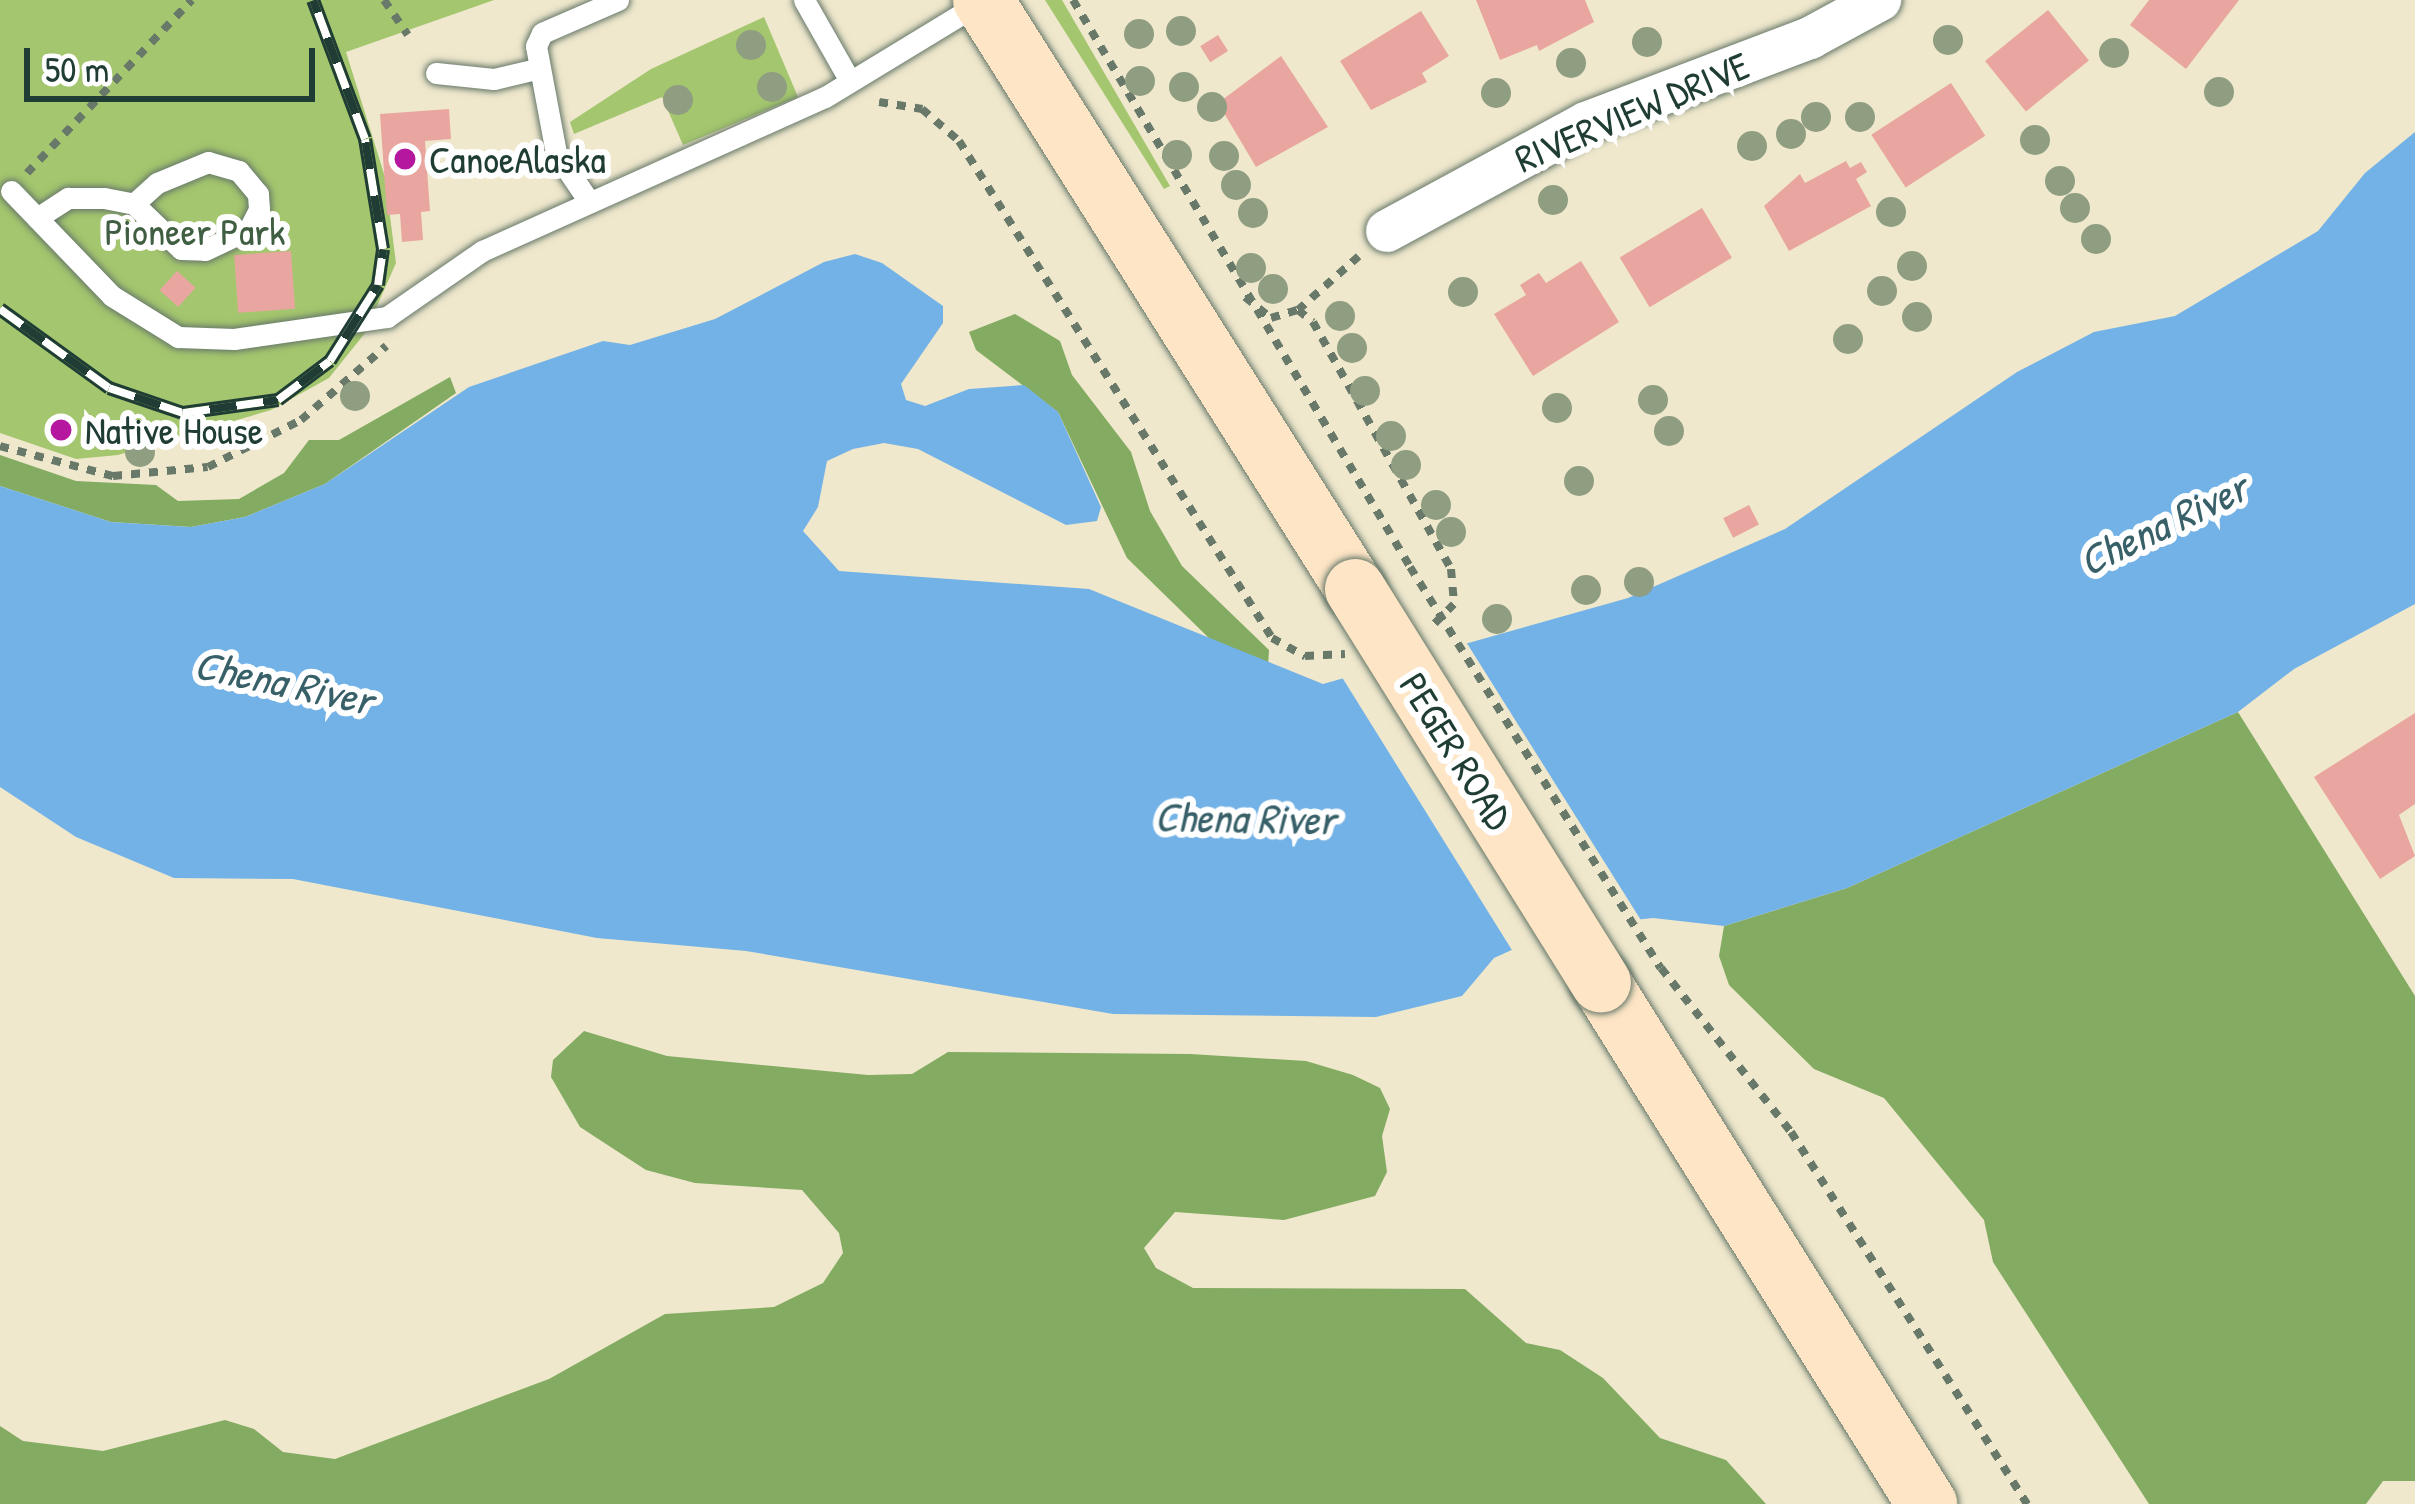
<!DOCTYPE html>
<html>
<head>
<meta charset="utf-8">
<style>
	body { margin:0 }
	#map { position:relative; width:2415px; height:1504px; overflow:hidden; background:#efe8cd; font-family:"Patrick Hand",sans-serif }
	div>[style] { position:absolute }
	[style*='--x'] { left:calc(var(--x)*1px); top:calc(var(--y)*1px); width:calc(var(--w)*1px); rotate:calc(var(--a)*1deg) }
	.green>* { inset:0; background:#a4c66e }
	.forest>* { inset:0; background:#83ab61 }
	.water>* { inset:0; background:#73b2e6 }
	.pier>* { inset:0; background:#efe8cd }
	.building>* { inset:0; background:#e9a6a0; transform-origin:0 0 }
	.path>* { height:8px; margin-top:-4px; transform-origin:0; background:repeating-linear-gradient(90deg,#68796a 0 9px,transparent 0 18px) }
	.roads { filter:drop-shadow(0 0 3px #68796a) drop-shadow(0 0 3px #68796a) }
	.service>* { height:21px; margin:-10.5px; padding:0 10.5px; transform-origin:10.5px; border-radius:10.5px; background:#fff }
	.minor>* { height:42px; margin:-21px; padding:0 21px; transform-origin:21px; border-radius:21px; background:#fff }
	.secondary>* { height:60px; margin:-30px; padding:0 30px; transform-origin:30px; border-radius:30px; background:#fde5c5 }
	.rail>* { height:14px; margin-top:-7px; transform-origin:0; background:repeating-linear-gradient(90deg,#fff 0 27px,#1f3d34 0 54px); box-sizing:border-box; border-block:3px solid #1f3d34 }
	.path-bridge>* { height:8px; margin-top:-4px; transform-origin:0; background:repeating-linear-gradient(90deg,#68796a 0 9px,transparent 0 18px) }
	.bridges { filter:drop-shadow(0 0 3px #68796a) drop-shadow(0 0 3px #68796a) }
	.secondary-bridge>* { height:60px; margin:-30px; padding:0 30px; transform-origin:30px; border-radius:30px; background:#fde5c5 }
	.trees>* { width:30px; height:30px; margin:-15px; border-radius:50%; background:#8f9d81 }
	.dots>* { width:33px; height:33px; translate:-50% -50%; box-sizing:border-box; border:6px solid #fff; border-radius:50% }
	span { translate:-50% -50%; white-space:nowrap; text-align:center; line-height:1.15; -webkit-text-stroke:12px #fff; paint-order:stroke }
	.street-label { font-size:39px; color:#1f3d34 }
	.poi-label { font-size:39px; color:#1f3d34 }
	.left { translate:0 -50%; text-align:left }
	.park-label { font-size:39px; color:#405f42 }
	.water-label { font-size:42px; color:#386069; font-style:italic }
	.scale { position:absolute; left:24px; top:48px; width:291px; height:54px; box-sizing:border-box; border:6px solid #1f3d34; border-top:0; padding-left:15px; font-size:36px; line-height:42px; white-space:nowrap; color:#1f3d34; -webkit-text-stroke:9px #fff; paint-order:stroke }
</style>
</head>
<body>
<div id="map">
	<div class="green">
		<div style="clip-path:polygon(0 0,494px 0,346px 52px,385px 177px,396px 263px,365px 333px,329px 378px,271px 410px,118px 455px,76px 459px,0 433px)"></div>
		<div style="clip-path:polygon(1045px 0,1062px 0,1170px 186px,1164px 189px)"></div>
		<div style="clip-path:polygon(764px 17px,798px 97px,683px 145px,662px 97px,574px 134px,570px 122px,651px 69px)"></div>
	</div>
	<div class="forest">
		<div style="clip-path:polygon(1015px 314px,1060px 341px,1072px 375px,1131px 452px,1150px 511px,1182px 566px,1269px 650px,1268px 666px,1213px 642px,1127px 558px,1058px 412px,976px 350px,969px 332px)"></div>
		<div style="clip-path:polygon(450px 377px,456px 393px,325px 484px,245px 517px,191px 527px,111px 522px,0 486px,0 455px,76px 481px,156px 485px,178px 501px,239px 499px,284px 473px,309px 440px,339px 440px)"></div>
		<div style="clip-path:polygon(2238px 712px,2415px 996px,2415px 1481px,2383px 1481px,2366px 1504px,2149px 1504px,1993px 1262px,1984px 1220px,1884px 1098px,1814px 1069px,1729px 985px,1719px 956px,1724px 926px,1847px 888px)"></div>
		<div style="clip-path:polygon(584px 1031px,667px 1056px,868px 1075px,912px 1074px,948px 1052px,1190px 1054px,1306px 1061px,1353px 1075px,1380px 1088px,1390px 1109px,1382px 1136px,1387px 1172px,1375px 1196px,1284px 1220px,1175px 1212px,1144px 1248px,1156px 1268px,1193px 1288px,1465px 1289px,1526px 1343px,1560px 1350px,1603px 1378px,1660px 1438px,1726px 1460px,1766px 1504px,0 1504px,0 1426px,23px 1441px,103px 1451px,225px 1420px,254px 1429px,283px 1452px,335px 1459px,549px 1379px,665px 1314px,774px 1307px,823px 1283px,843px 1253px,839px 1233px,802px 1190px,695px 1183px,646px 1170px,580px 1127px,551px 1077px,553px 1060px)"></div>
	</div>
	<div class="water">
		<div style="clip-path:polygon(2415px 132px,2415px 604px,2294px 669px,2238px 712px,1847px 888px,1724px 926px,1653px 918px,1560px 928px,1494px 958px,1462px 996px,1376px 1017px,1113px 1014px,746px 951px,597px 938px,293px 879px,174px 878px,76px 837px,0 787px,0 486px,111px 522px,191px 527px,245px 517px,325px 484px,469px 387px,603px 341px,630px 345px,715px 319px,824px 262px,855px 254px,882px 263px,943px 306px,943px 323px,901px 384px,906px 400px,925px 406px,969px 389px,1024px 385px,1058px 412px,1101px 507px,1097px 521px,1066px 525px,918px 449px,884px 443px,853px 449px,827px 461px,818px 507px,803px 531px,839px 571px,1089px 589px,1323px 684px,1628px 598px,1785px 529px,2017px 372px,2094px 332px,2175px 316px,2318px 231px,2365px 173px)"></div>
	</div>
	<div class="pier">
		<div style="clip-path:polygon(1463px 637px,1644px 925px,1562px 934px,1515px 955px,1340px 674px)"></div>
	</div>
	<div class="building">
		<div style="clip-path:polygon(1476px 0,1585px 0,1594px 22px,1539px 51px,1537px 45px,1500px 60px)"></div>
		<div style="clip-path:polygon(2149px 0,2239px 0,2186px 69px,2130px 25px)"></div>
		<div style="left:2048px;top:10px;width:65px;height:81px;rotate:51deg"></div>
		<div style="clip-path:polygon(1421px 11px,1449px 56px,1422px 73px,1427px 82px,1371px 110px,1340px 61px)"></div>
		<div style="left:1218px;top:35px;width:19px;height:21px;rotate:58deg"></div>
		<div style="clip-path:polygon(1281px 56px,1328px 127px,1256px 167px,1218px 103px)"></div>
		<div style="left:1951px;top:83px;width:63px;height:95px;rotate:57deg"></div>
		<div style="clip-path:polygon(449px 109px,451px 139px,425px 141px,430px 211px,421px 212px,423px 240px,402px 242px,400px 214px,387px 215px,380px 114px)"></div>
		<div style="clip-path:polygon(1846px 161px,1850px 168px,1861px 162px,1867px 172px,1856px 179px,1871px 206px,1789px 251px,1764px 206px,1800px 174px,1805px 183px)"></div>
		<div style="left:1702px;top:208px;width:58px;height:96px;rotate:59deg"></div>
		<div style="left:291px;top:251px;width:58px;height:57px;rotate:86deg"></div>
		<div style="clip-path:polygon(1581px 261px,1619px 322px,1533px 376px,1494px 314px,1526px 295px,1520px 285px,1539px 273px,1546px 283px)"></div>
		<div style="left:177px;top:271px;width:25px;height:26px;rotate:42deg"></div>
		<div style="left:1749px;top:505px;width:22px;height:29px;rotate:63deg"></div>
		<div style="clip-path:polygon(2415px 713px,2415px 804px,2399px 815px,2415px 856px,2380px 879px,2314px 777px)"></div>
	</div>
	<div class="path">
		<div style="--x:384;--y:0;--w:42;--a:55.6"></div>
		<div style="--x:1073;--y:0;--w:660;--a:59.27"></div>
		<div style="--x:879;--y:102;--w:44;--a:9.2"></div>
		<div style="--x:922;--y:109;--w:49;--a:40.9"></div>
		<div style="--x:959;--y:141;--w:587;--a:57.8"></div>
		<div style="--x:1272;--y:638;--w:38;--a:29"></div>
		<div style="--x:1305;--y:656;--w:40;--a:-2.9"></div>
		<div style="--x:27;--y:173;--w:239;--a:-46.4"></div>
		<div style="--x:1245;--y:297;--w:33;--a:39"></div>
		<div style="--x:1271;--y:318;--w:28;--a:-17"></div>
		<div style="--x:1298;--y:310;--w:19;--a:39"></div>
		<div style="--x:1313;--y:322;--w:283;--a:60.8"></div>
		<div style="--x:1451;--y:569;--w:35;--a:85"></div>
		<div style="--x:1454;--y:604;--w:30;--a:135"></div>
		<div style="--x:1298;--y:310;--w:81;--a:-41.5"></div>
		<div style="--x:0;--y:446;--w:117;--a:14.9"></div>
		<div style="--x:113;--y:476;--w:95;--a:-5.4"></div>
		<div style="--x:208;--y:467;--w:104;--a:-26.8"></div>
		<div style="--x:301;--y:420;--w:113;--a:-41"></div>
		<div style="--x:1661;--y:968;--w:209;--a:51.6"></div>
		<div style="--x:1791;--y:1132;--w:441;--a:57.6"></div>
	</div>
	<div class="roads">
		<div class="service">
			<div style="--x:804;--y:0;--w:93;--a:60.4"></div>
			<div style="--x:436;--y:73;--w:58;--a:5.9"></div>
			<div style="--x:494;--y:79;--w:47;--a:-13.4"></div>
			<div style="--x:11;--y:191;--w:146;--a:46.1"></div>
			<div style="--x:112;--y:296;--w:78;--a:31.8"></div>
			<div style="--x:178;--y:337;--w:56;--a:2"></div>
			<div style="--x:234;--y:339;--w:155;--a:-8.2"></div>
			<div style="--x:387;--y:317;--w:116;--a:-34.8"></div>
			<div style="--x:482;--y:251;--w:376;--a:-24.2"></div>
			<div style="--x:825;--y:97;--w:183;--a:-31.3"></div>
			<div style="--x:588;--y:200;--w:57;--a:-124.2"></div>
			<div style="--x:556;--y:153;--w:109;--a:-100.6"></div>
			<div style="--x:536;--y:46;--w:14;--a:-65"></div>
			<div style="--x:542;--y:33;--w:83;--a:-23.5"></div>
			<div style="--x:37;--y:218;--w:37;--a:-33"></div>
			<div style="--x:68;--y:198;--w:36;--a:0"></div>
			<div style="--x:104;--y:198;--w:31;--a:11"></div>
			<div style="--x:134;--y:204;--w:65;--a:43.8"></div>
			<div style="--x:181;--y:249;--w:24;--a:2"></div>
			<div style="--x:205;--y:250;--w:49;--a:-25.5"></div>
			<div style="--x:249;--y:229;--w:22;--a:-63"></div>
			<div style="--x:259;--y:209;--w:15;--a:-94"></div>
			<div style="--x:258;--y:194;--w:30;--a:-130"></div>
			<div style="--x:239;--y:171;--w:32;--a:-164"></div>
			<div style="--x:208;--y:162;--w:55;--a:157.6"></div>
			<div style="--x:157;--y:183;--w:31;--a:138"></div>
		</div>
		<div class="minor">
			<div style="--x:1387;--y:231;--w:226;--a:-28.5"></div>
			<div style="--x:1586;--y:123;--w:240;--a:-20.8"></div>
			<div style="--x:1810;--y:38;--w:80;--a:-28.5"></div>
		</div>
		<div class="secondary">
			<div style="--x:983;--y:0;--w:697;--a:57.72"></div>
			<div style="--x:1601;--y:983;--w:615;--a:57.96"></div>
		</div>
	</div>
	<div class="rail">
		<div style="--x:0;--y:309;--w:135;--a:35.9"></div>
		<div style="--x:109;--y:388;--w:78;--a:18.7"></div>
		<div style="--x:183;--y:413;--w:96;--a:-7.8"></div>
		<div style="--x:278;--y:400;--w:65;--a:-36.9"></div>
		<div style="--x:330;--y:361;--w:90;--a:-57.7"></div>
		<div style="--x:378;--y:285;--w:36;--a:-82"></div>
		<div style="--x:383;--y:249;--w:111;--a:-99.3"></div>
		<div style="--x:365;--y:139;--w:148;--a:-110.5"></div>
	</div>
	<div class="path-bridge">
		<div style="--x:1410;--y:567;--w:473;--a:58"></div>
	</div>
	<div class="bridges">
		<div class="secondary-bridge">
			<div style="--x:1355;--y:589;--w:464;--a:58"></div>
		</div>
	</div>
	<div class="trees">
		<div style="left:1181px;top:31px"></div>
		<div style="left:1139px;top:34px"></div>
		<div style="left:1948px;top:40px"></div>
		<div style="left:1647px;top:42px"></div>
		<div style="left:751px;top:45px"></div>
		<div style="left:2114px;top:53px"></div>
		<div style="left:1571px;top:63px"></div>
		<div style="left:1140px;top:81px"></div>
		<div style="left:772px;top:87px"></div>
		<div style="left:1184px;top:87px"></div>
		<div style="left:2219px;top:92px"></div>
		<div style="left:1496px;top:93px"></div>
		<div style="left:678px;top:100px"></div>
		<div style="left:1212px;top:107px"></div>
		<div style="left:1816px;top:117px"></div>
		<div style="left:1860px;top:117px"></div>
		<div style="left:1791px;top:134px"></div>
		<div style="left:2035px;top:140px"></div>
		<div style="left:1752px;top:146px"></div>
		<div style="left:1177px;top:155px"></div>
		<div style="left:1224px;top:156px"></div>
		<div style="left:2060px;top:181px"></div>
		<div style="left:1236px;top:185px"></div>
		<div style="left:1553px;top:200px"></div>
		<div style="left:2075px;top:208px"></div>
		<div style="left:1891px;top:212px"></div>
		<div style="left:1253px;top:213px"></div>
		<div style="left:2096px;top:239px"></div>
		<div style="left:1912px;top:266px"></div>
		<div style="left:1251px;top:268px"></div>
		<div style="left:1273px;top:289px"></div>
		<div style="left:1882px;top:291px"></div>
		<div style="left:1463px;top:292px"></div>
		<div style="left:1340px;top:316px"></div>
		<div style="left:1917px;top:317px"></div>
		<div style="left:1848px;top:339px"></div>
		<div style="left:1352px;top:348px"></div>
		<div style="left:1365px;top:391px"></div>
		<div style="left:355px;top:396px"></div>
		<div style="left:1653px;top:400px"></div>
		<div style="left:1557px;top:408px"></div>
		<div style="left:1669px;top:431px"></div>
		<div style="left:1391px;top:436px"></div>
		<div style="left:140px;top:452px"></div>
		<div style="left:1406px;top:465px"></div>
		<div style="left:1579px;top:481px"></div>
		<div style="left:1436px;top:505px"></div>
		<div style="left:1451px;top:532px"></div>
		<div style="left:1639px;top:582px"></div>
		<div style="left:1586px;top:590px"></div>
		<div style="left:1497px;top:619px"></div>
	</div>
	<div class="dots">
		<div style="left:405px;top:159px;background:#b5179e"></div>
		<div style="left:61px;top:430px;background:#b5179e"></div>
	</div>
	<div class="street-label">
		<span style="left:1632px;top:112px;rotate:-23deg">RIVERVIEW DRIVE</span>
		<span style="left:1456px;top:751px;rotate:58deg">PEGER ROAD</span>
	</div>
	<div class="poi-label">
		<span class="left" style="left:429px;top:159px">CanoeAlaska</span>
		<span class="left" style="left:85px;top:430px">Native House</span>
	</div>
	<div class="park-label">
		<span style="left:195px;top:231px">Pioneer Park</span>
	</div>
	<div class="water-label">
		<span style="left:2163px;top:524px;rotate:-26deg">Chena River</span>
		<span style="left:284px;top:682px;rotate:12deg">Chena River</span>
		<span style="left:1245px;top:818px;rotate:1deg">Chena River</span>
	</div>
	<div class="scale">50 m</div>
</div>
</body>
</html>
